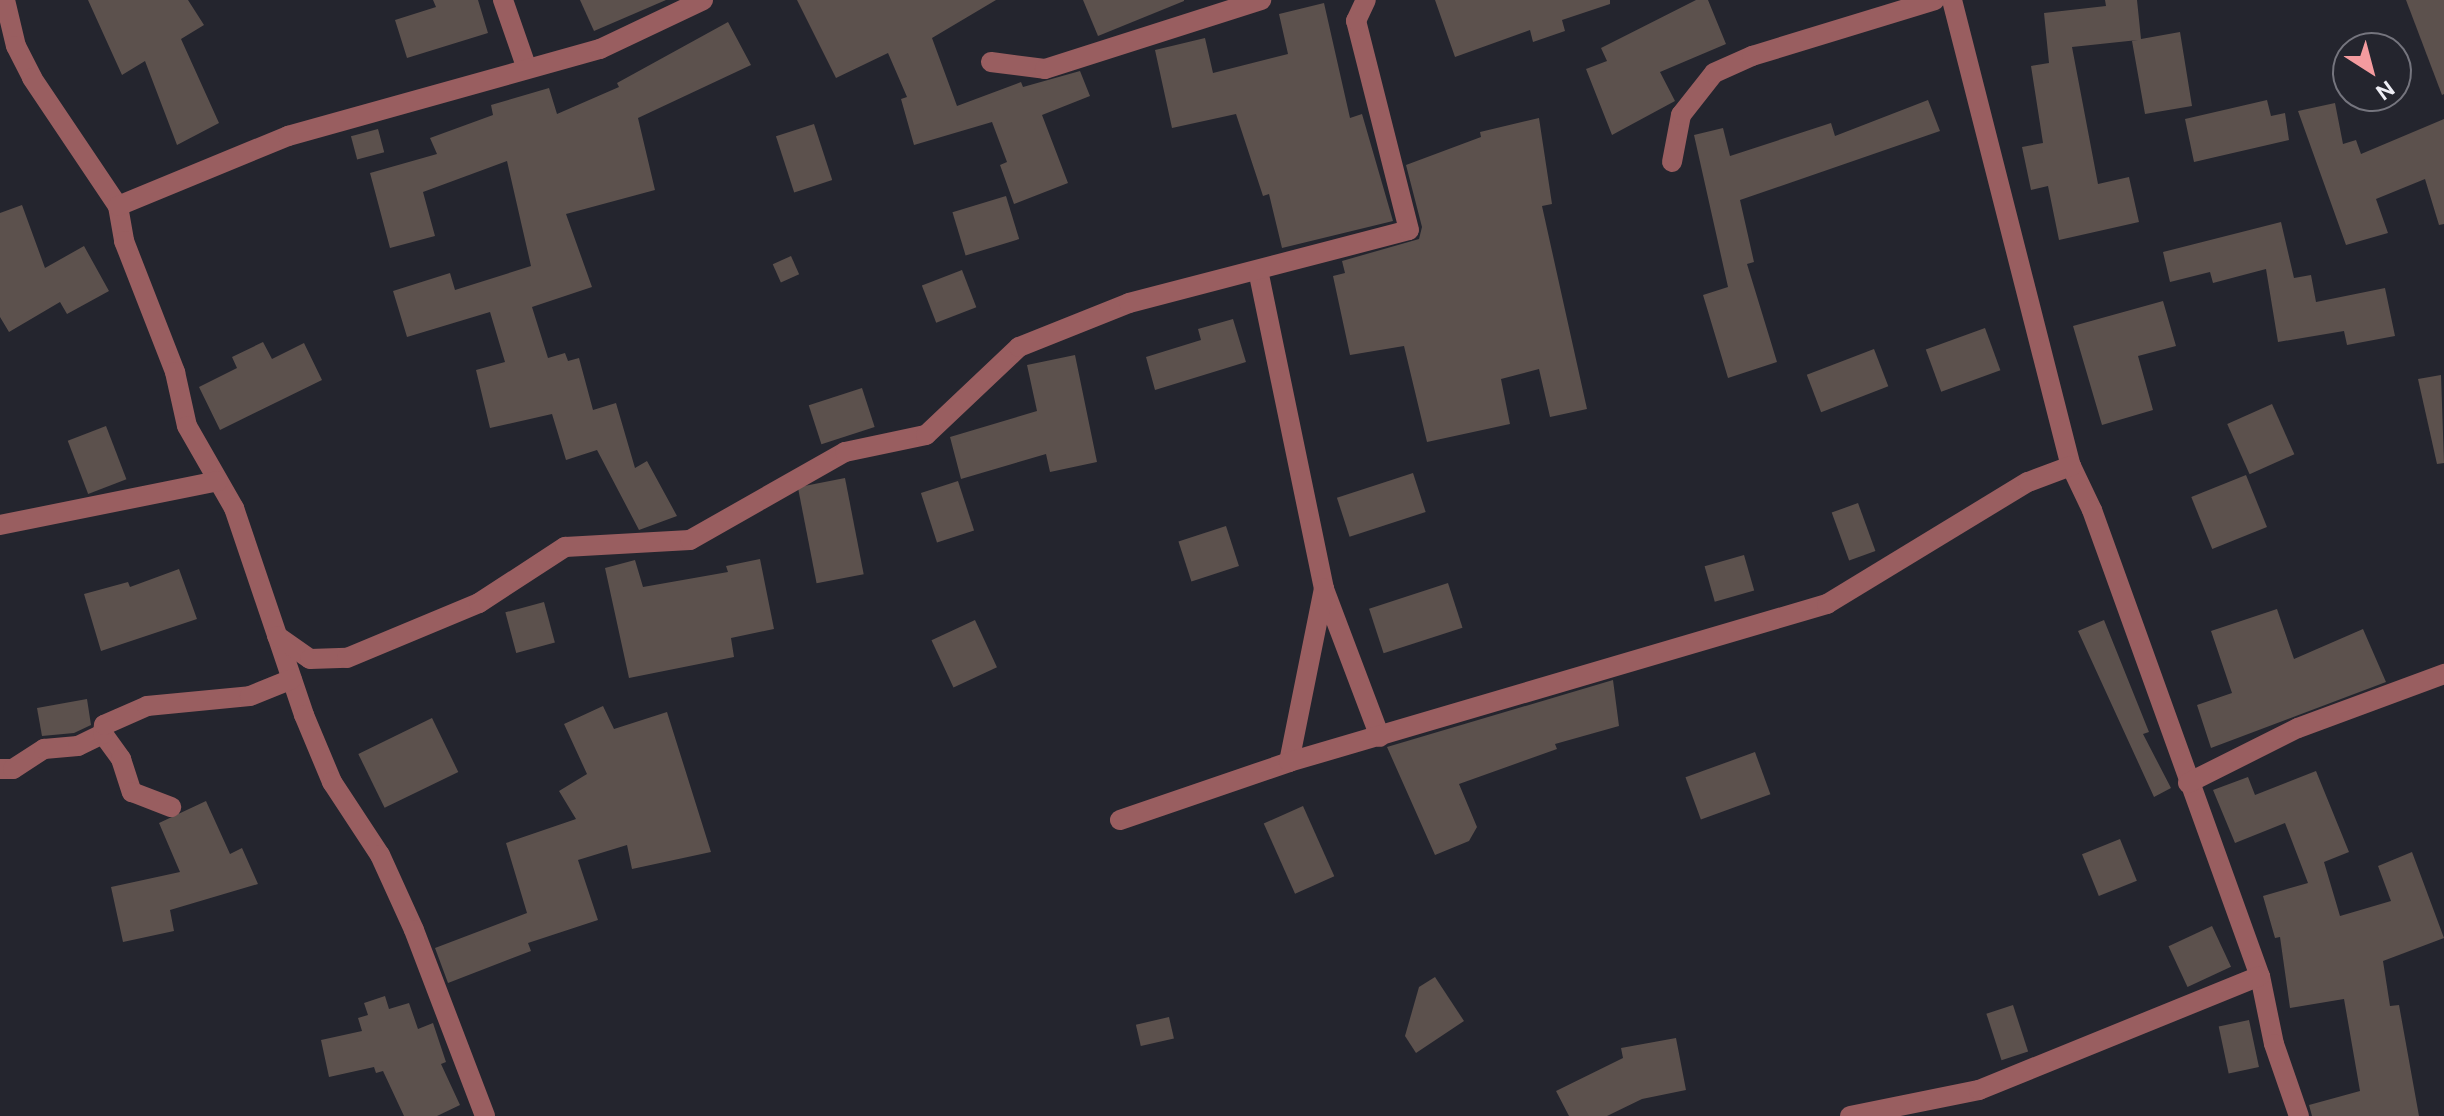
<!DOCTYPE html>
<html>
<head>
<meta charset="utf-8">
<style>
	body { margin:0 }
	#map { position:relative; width:2444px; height:1116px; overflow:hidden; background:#24252e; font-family:"DM Sans",sans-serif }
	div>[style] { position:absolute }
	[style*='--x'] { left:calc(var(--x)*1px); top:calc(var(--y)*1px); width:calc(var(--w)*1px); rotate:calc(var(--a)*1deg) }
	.building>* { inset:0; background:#5c514d; transform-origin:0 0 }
	.street>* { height:20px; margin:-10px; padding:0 10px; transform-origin:10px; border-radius:10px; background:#995e60 }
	span { translate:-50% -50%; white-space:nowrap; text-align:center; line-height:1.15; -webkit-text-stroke:6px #24252e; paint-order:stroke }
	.north { position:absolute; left:2332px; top:32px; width:80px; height:80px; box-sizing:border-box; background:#24252e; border:2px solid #75757e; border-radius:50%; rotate:144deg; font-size:22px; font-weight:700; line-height:32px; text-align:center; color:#eeeef5 }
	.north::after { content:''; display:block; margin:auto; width:28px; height:36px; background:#f49b9f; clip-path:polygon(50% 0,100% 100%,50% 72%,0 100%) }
</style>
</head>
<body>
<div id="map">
	<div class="building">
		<div style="clip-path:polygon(88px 0,188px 0,204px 25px,181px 39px,219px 123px,177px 145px,145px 61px,122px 75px)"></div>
		<div style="clip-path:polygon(433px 0,478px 0,488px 33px,407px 58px,395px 20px,436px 7px)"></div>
		<div style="clip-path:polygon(580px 0,666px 0,594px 31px)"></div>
		<div style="clip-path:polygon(797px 0,996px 0,932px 38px,957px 106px,1021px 82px,1023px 87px,1080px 71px,1090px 96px,1042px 115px,1068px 183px,1014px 204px,1000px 165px,1007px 162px,992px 122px,914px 145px,901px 99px,907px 97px,888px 53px,836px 78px)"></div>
		<div style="clip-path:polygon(1083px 0,1184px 0,1184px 1px,1098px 36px)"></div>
		<div style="clip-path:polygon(1435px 0,1610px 0,1610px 4px,1562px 20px,1565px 31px,1533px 42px,1530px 30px,1455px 57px)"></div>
		<div style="clip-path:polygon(1696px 0,1708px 0,1726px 44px,1660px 72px,1675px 101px,1612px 135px,1586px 69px,1607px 61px,1601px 48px)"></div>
		<div style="clip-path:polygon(2105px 0,2137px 0,2141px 39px,2180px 32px,2192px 106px,2145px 114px,2132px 41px,2138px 40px,2072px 47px,2098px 184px,2129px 177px,2139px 222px,2059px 240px,2048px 186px,2031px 190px,2022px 147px,2043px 143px,2031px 66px,2049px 63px,2044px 13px,2106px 6px)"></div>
		<div style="clip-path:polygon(2406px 0,2444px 0,2444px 94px,2442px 95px)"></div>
		<div style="clip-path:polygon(1324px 3px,1350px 118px,1362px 114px,1393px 221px,1282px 248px,1269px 194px,1263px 196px,1236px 114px,1172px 128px,1155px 50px,1205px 38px,1213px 73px,1288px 54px,1279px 14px)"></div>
		<div style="clip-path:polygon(728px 22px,751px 65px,638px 118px,655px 190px,566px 214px,592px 287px,532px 307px,548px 358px,565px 353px,568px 361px,579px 358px,593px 410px,616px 403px,635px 468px,647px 461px,677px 516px,639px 530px,597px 450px,566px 460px,552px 414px,490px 428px,476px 370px,505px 362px,490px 312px,407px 337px,393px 291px,450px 273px,455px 290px,531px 266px,507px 161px,423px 192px,435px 236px,390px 248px,370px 173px,437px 154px,430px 138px,493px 115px,491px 105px,549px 88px,557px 114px,619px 87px,617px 83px)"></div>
		<div style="clip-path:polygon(1928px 100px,1940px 131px,1740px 200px,1754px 262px,1747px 264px,1777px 362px,1728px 378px,1703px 295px,1728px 287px,1694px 135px,1723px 128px,1730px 156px,1831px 123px,1835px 136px)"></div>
		<div style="clip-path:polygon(2267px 100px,2271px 116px,2285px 113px,2289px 140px,2194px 162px,2185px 119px)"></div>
		<div style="clip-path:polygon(2335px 103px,2343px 144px,2356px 140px,2361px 154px,2444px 119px,2444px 224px,2439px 225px,2425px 179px,2376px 199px,2388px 233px,2346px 245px,2298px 111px)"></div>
		<div style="clip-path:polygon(1539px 118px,1552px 204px,1542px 206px,1587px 409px,1550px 417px,1539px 369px,1501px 379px,1510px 424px,1427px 442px,1404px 346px,1350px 355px,1333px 276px,1345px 273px,1342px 261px,1419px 239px,1422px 227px,1406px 165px,1481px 137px,1480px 132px)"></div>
		<div style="left:814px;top:124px;width:59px;height:40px;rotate:72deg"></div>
		<div style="left:378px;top:129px;width:24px;height:28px;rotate:75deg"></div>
		<div style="left:1006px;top:196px;width:45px;height:56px;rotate:73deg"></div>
		<div style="clip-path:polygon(22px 205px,45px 268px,84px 246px,109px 291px,67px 314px,60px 302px,9px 332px,0 317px,0 213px)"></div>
		<div style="clip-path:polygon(2281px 222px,2294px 278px,2311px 275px,2316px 302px,2385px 288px,2395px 336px,2347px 345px,2344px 331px,2278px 342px,2266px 269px,2213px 283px,2210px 272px,2170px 282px,2163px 252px)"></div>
		<div style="left:791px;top:256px;width:20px;height:20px;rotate:66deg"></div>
		<div style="left:962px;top:270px;width:40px;height:43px;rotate:69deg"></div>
		<div style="clip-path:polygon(2163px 301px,2176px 346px,2138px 356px,2153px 410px,2102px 425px,2073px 326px)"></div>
		<div style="clip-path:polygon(1233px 319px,1246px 362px,1155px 390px,1146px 357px,1201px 340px,1198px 329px)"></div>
		<div style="left:1985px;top:328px;width:45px;height:63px;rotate:70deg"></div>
		<div style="clip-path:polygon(263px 342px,272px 359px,304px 343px,322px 380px,220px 430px,199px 387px,237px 368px,232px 357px)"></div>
		<div style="left:1874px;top:349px;width:40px;height:72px;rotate:69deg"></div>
		<div style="clip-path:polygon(1075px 355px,1097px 462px,1050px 472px,1046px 454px,961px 479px,950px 437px,1037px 411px,1027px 365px)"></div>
		<div style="clip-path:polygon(2441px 375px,2444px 463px,2437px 464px,2418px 379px)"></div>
		<div style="left:862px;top:388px;width:41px;height:56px;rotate:72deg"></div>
		<div style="left:2272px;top:404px;width:55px;height:49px;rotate:66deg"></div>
		<div style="left:106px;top:426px;width:57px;height:41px;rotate:69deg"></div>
		<div style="left:1413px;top:473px;width:41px;height:80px;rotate:72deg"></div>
		<div style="left:2246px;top:475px;width:56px;height:59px;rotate:68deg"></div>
		<div style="left:845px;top:478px;width:98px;height:48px;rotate:79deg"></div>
		<div style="left:958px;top:481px;width:52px;height:39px;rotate:72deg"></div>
		<div style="left:1858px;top:503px;width:51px;height:28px;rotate:70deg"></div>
		<div style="left:1226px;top:526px;width:42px;height:50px;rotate:72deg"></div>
		<div style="left:1744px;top:555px;width:37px;height:41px;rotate:74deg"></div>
		<div style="clip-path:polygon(760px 559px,774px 629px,731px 638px,734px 657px,629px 678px,605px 568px,635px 560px,643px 587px,728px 572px,726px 566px)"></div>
		<div style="clip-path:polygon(179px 569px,197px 619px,101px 651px,84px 594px,128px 582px,130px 587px)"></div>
		<div style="left:1448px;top:583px;width:47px;height:83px;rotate:72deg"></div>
		<div style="left:544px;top:602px;width:42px;height:40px;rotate:75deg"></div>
		<div style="clip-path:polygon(2277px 609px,2294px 659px,2363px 629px,2386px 682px,2211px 748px,2197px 705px,2232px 693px,2211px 631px)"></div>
		<div style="left:975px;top:620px;width:52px;height:48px;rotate:65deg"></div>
		<div style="clip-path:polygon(2104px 620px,2149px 732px,2143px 734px,2171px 788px,2154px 797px,2078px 631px)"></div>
		<div style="clip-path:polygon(1613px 680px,1619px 726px,1555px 744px,1557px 749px,1459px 784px,1477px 827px,1469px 841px,1435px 855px,1387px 747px)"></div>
		<div style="clip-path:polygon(87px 699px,91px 725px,74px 733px,42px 736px,37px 708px)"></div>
		<div style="clip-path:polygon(603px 706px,614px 729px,667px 712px,711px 852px,632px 869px,627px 845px,578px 860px,598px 920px,528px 943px,531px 951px,448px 983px,435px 948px,527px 913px,506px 843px,576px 819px,559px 791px,587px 774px,564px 724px)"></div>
		<div style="left:432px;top:718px;width:60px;height:82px;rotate:64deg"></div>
		<div style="left:1755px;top:752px;width:45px;height:74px;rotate:70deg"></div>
		<div style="clip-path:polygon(2316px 771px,2349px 852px,2324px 862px,2340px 916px,2391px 901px,2378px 866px,2412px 852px,2444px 938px,2383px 961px,2390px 1006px,2399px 1005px,2419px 1116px,2312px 1116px,2309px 1105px,2360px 1091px,2344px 999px,2290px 1008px,2280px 937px,2275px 938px,2263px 896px,2308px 883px,2285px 823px,2235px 843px,2213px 790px,2248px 777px,2255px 795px)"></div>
		<div style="clip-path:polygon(206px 801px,230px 854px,242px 848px,258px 884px,170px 910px,174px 931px,123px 942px,111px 887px,180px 872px,159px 823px)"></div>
		<div style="left:1303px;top:806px;width:77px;height:43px;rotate:66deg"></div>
		<div style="left:2120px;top:839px;width:45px;height:41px;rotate:68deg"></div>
		<div style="left:2212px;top:926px;width:45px;height:48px;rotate:65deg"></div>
		<div style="clip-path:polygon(1435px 977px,1464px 1021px,1416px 1053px,1405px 1036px,1419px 987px)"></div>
		<div style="clip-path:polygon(385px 996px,389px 1009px,409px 1003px,418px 1029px,433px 1023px,446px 1062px,441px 1064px,460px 1105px,437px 1116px,404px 1116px,383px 1071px,376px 1073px,374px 1067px,329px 1077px,321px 1040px,362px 1031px,358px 1018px,368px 1015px,364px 1003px)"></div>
		<div style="left:2013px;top:1005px;width:49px;height:28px;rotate:72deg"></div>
		<div style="left:1169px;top:1017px;width:22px;height:34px;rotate:77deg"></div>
		<div style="left:2249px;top:1020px;width:48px;height:31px;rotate:78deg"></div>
		<div style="clip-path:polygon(1676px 1038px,1686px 1090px,1642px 1099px,1607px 1116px,1569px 1116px,1556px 1091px,1623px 1058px,1621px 1048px)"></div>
	</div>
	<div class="street">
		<div style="--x:5;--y:0;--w:47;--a:76.6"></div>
		<div style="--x:16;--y:46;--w:36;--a:63"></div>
		<div style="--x:32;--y:78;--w:154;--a:56.1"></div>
		<div style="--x:118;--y:206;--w:36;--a:80"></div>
		<div style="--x:124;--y:241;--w:141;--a:68.7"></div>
		<div style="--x:175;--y:372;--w:55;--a:77.5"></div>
		<div style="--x:187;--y:426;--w:95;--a:60.2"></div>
		<div style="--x:234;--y:508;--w:219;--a:71.3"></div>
		<div style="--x:304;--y:715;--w:73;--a:67.3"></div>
		<div style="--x:332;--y:782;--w:87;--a:56.7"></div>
		<div style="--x:380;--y:855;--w:82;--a:65.6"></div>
		<div style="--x:414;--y:930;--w:199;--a:69.1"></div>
		<div style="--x:503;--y:0;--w:70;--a:70.8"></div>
		<div style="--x:1952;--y:0;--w:481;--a:75.7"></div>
		<div style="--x:2071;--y:466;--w:49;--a:64.5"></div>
		<div style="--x:2092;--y:510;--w:495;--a:70.2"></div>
		<div style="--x:2260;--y:976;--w:69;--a:78.4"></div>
		<div style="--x:2274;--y:1044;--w:76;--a:70.9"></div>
		<div style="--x:991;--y:62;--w:54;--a:7.4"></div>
		<div style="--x:1045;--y:69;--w:227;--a:-17.7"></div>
		<div style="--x:1672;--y:162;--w:48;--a:-79.2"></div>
		<div style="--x:1681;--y:115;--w:53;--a:-51.8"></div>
		<div style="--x:1714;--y:73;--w:42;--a:-24.1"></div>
		<div style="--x:1752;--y:56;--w:191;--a:-17"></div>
		<div style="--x:118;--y:206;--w:184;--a:-22.4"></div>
		<div style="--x:288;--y:136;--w:324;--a:-15.6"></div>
		<div style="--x:600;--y:49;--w:114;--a:-25.4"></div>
		<div style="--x:1258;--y:270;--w:326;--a:78.3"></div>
		<div style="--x:1324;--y:589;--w:158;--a:69.3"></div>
		<div style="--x:0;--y:525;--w:222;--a:-11.4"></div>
		<div style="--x:277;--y:636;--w:40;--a:34.9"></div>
		<div style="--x:310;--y:659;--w:37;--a:-2"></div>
		<div style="--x:347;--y:658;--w:143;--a:-22.6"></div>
		<div style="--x:479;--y:603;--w:103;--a:-33.1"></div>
		<div style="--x:565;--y:547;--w:125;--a:-3.2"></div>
		<div style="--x:690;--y:540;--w:178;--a:-29.6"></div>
		<div style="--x:845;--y:452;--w:83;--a:-11.9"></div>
		<div style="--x:926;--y:435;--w:128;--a:-43.4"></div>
		<div style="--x:1019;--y:347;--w:118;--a:-21.8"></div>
		<div style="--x:1129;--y:303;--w:289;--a:-14.6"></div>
		<div style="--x:1409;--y:230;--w:216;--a:-104.2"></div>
		<div style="--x:1356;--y:21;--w:23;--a:-65"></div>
		<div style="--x:103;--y:734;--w:31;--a:54"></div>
		<div style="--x:121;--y:759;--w:35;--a:72"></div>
		<div style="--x:132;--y:792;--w:42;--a:21"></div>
		<div style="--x:1289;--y:762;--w:177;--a:-78.6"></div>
		<div style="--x:0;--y:769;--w:13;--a:0"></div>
		<div style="--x:13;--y:769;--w:37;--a:-33"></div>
		<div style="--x:44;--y:749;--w:34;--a:-5"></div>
		<div style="--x:78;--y:746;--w:28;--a:-26"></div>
		<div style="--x:103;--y:734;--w:9;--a:-84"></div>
		<div style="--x:104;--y:725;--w:47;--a:-23.8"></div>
		<div style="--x:147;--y:706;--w:103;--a:-5.5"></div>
		<div style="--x:250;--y:696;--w:45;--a:-22"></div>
		<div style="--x:2188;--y:783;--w:123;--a:-26.6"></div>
		<div style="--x:2298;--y:728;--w:156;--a:-20.3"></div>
		<div style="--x:1120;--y:820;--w:179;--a:-18.9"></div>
		<div style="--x:1289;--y:762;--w:561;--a:-16.37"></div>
		<div style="--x:1827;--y:604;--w:235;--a:-31.3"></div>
		<div style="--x:2028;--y:482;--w:46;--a:-20.4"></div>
		<div style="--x:1850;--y:1116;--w:132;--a:-11.4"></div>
		<div style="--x:1979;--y:1090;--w:303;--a:-22.1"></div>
	</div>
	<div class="north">N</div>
</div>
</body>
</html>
